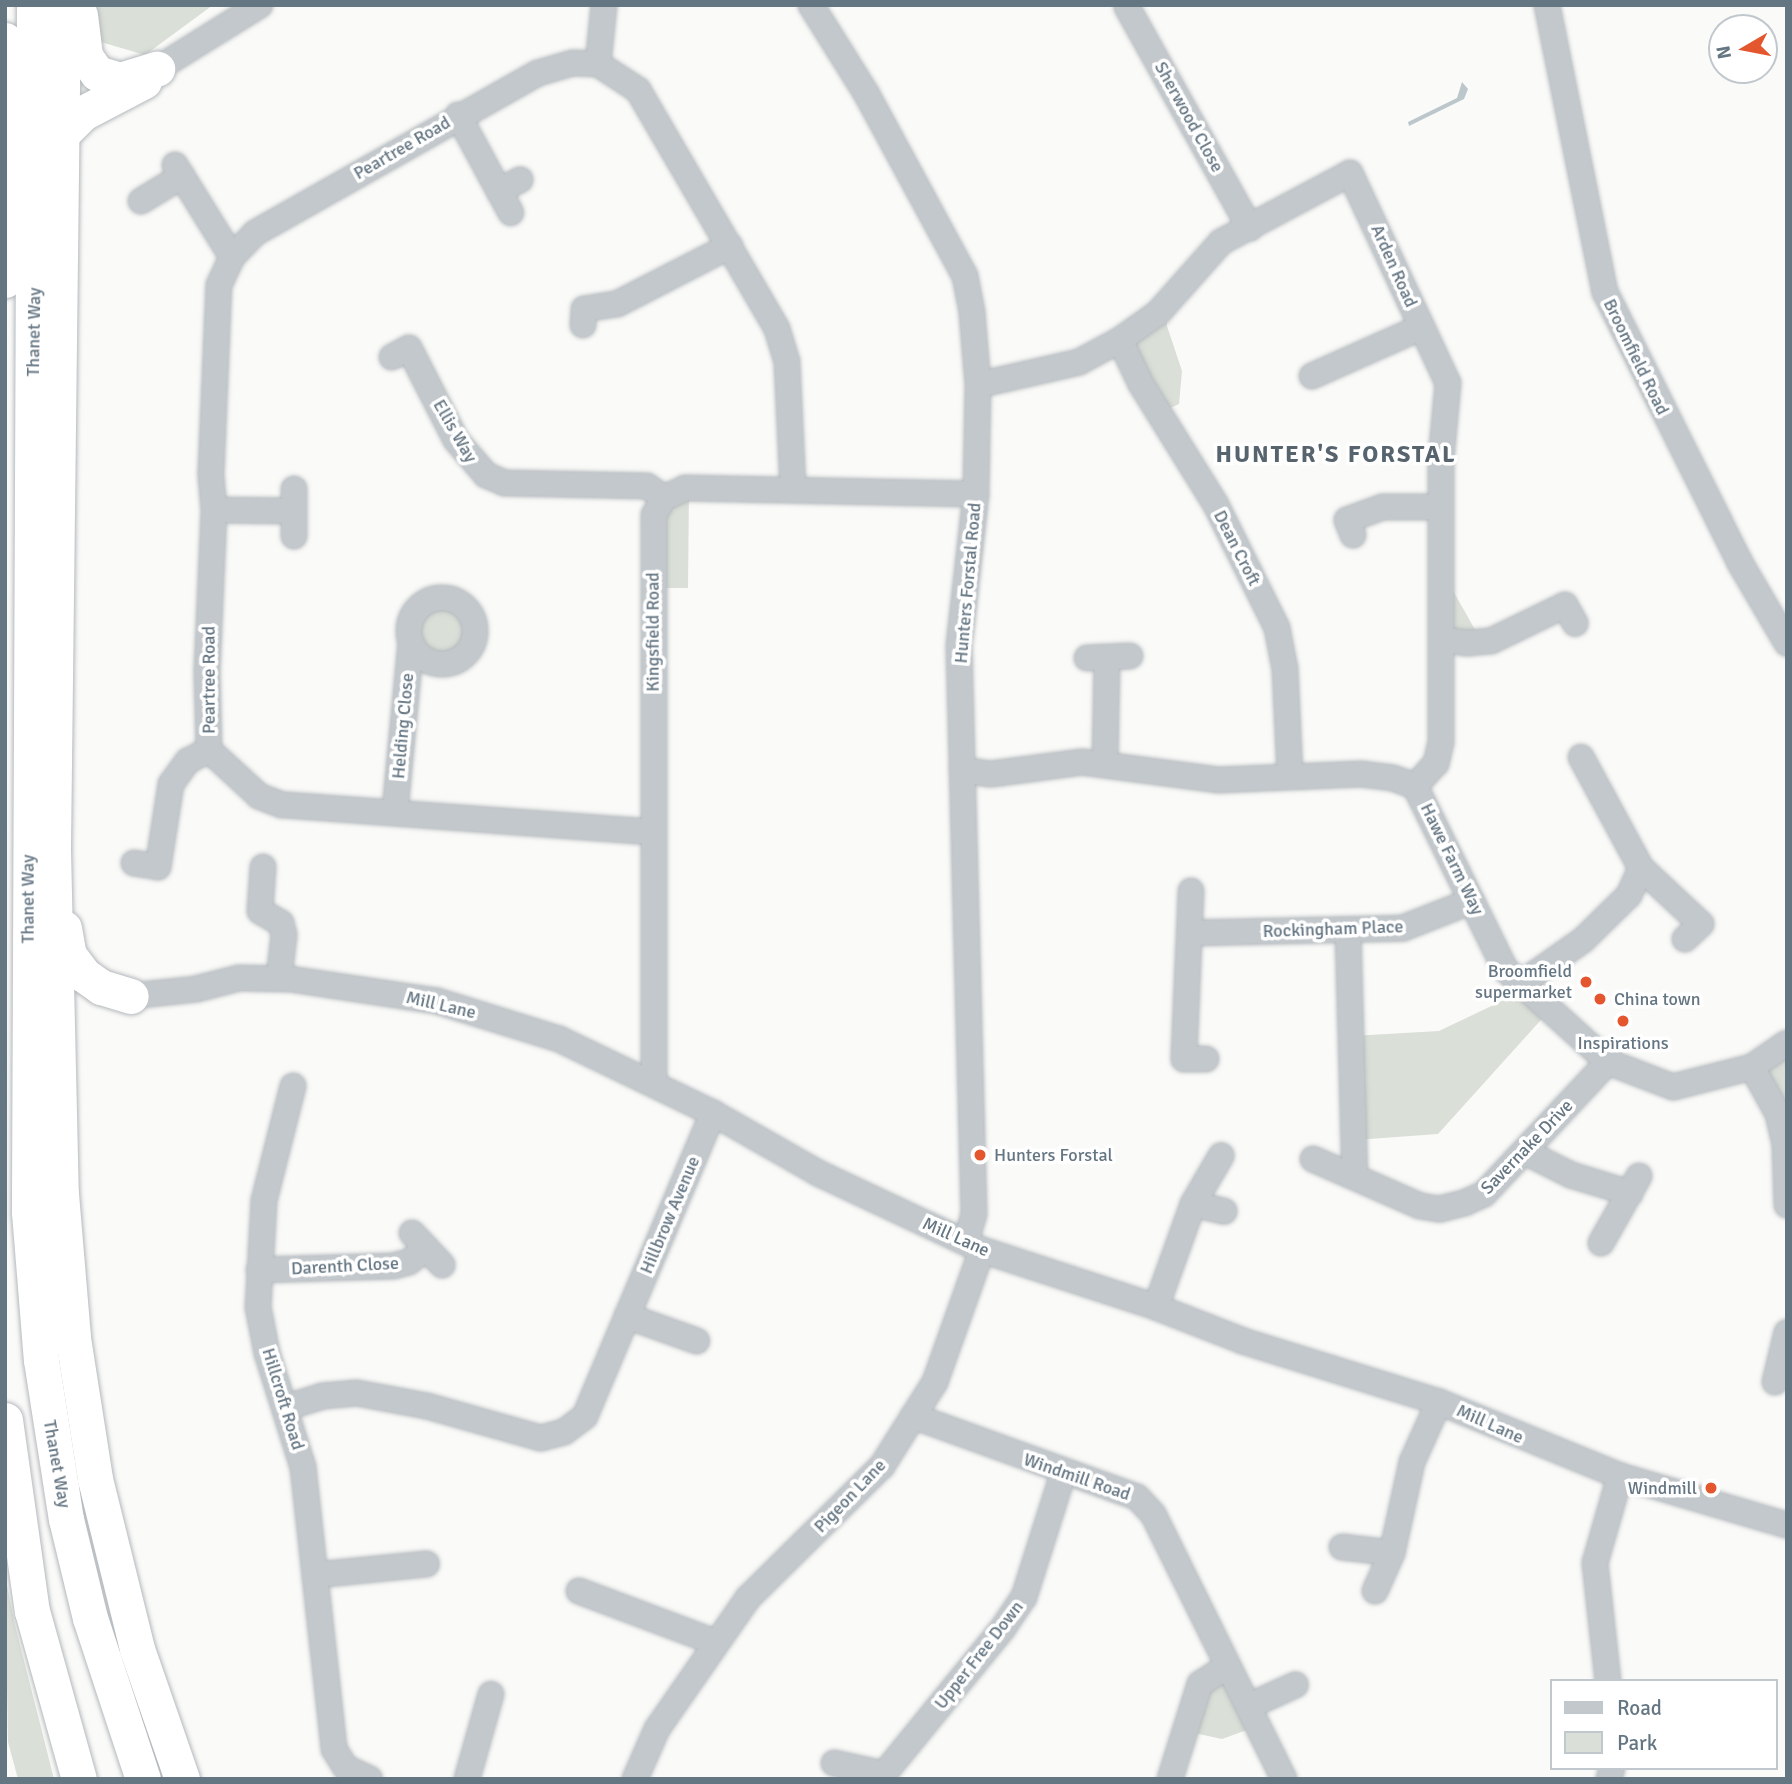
<!DOCTYPE html>
<html>
<head>
<meta charset="utf-8">
<style>
	body { margin:0 }
	#map { position:relative; width:1792px; height:1784px; overflow:hidden; background:#fafaf8; font-family:Signika,sans-serif }
	div>[style] { position:absolute }
	[style*='--x'] { left:calc(var(--x)*1px); top:calc(var(--y)*1px); width:calc(var(--w)*1px); rotate:calc(var(--a)*1deg) }
	.green>* { inset:0; background:#dadfd7 }
	.round { border-radius:50% }
	.water>* { inset:0; background:#bbc7cb }
	.roads { filter:drop-shadow(0 0 2px #b4b9bd) drop-shadow(0 0 2px #b4b9bd) }
	.minor>* { height:24px; margin:-12px; padding:0 12px; transform-origin:12px; border-radius:12px; background:#c3c8cc }
	.minor>.ring { margin:-12px; padding:0; box-sizing:content-box; background:none; border:24px solid #c3c8cc; border-radius:50% }
	.highway>* { height:35px; margin:-17.5px; padding:0 17.5px; transform-origin:17.5px; border-radius:17.5px; background:#fff }
	.dots>* { width:19px; height:19px; translate:-50% -50%; box-sizing:border-box; border:4px solid #fff; border-radius:50% }
	span { translate:-50% -50%; white-space:nowrap; text-align:center; line-height:1.15; -webkit-text-stroke:7px #fff; paint-order:stroke }
	.street-label { font-size:18px; color:#657683 }
	.poi-label { font-size:18px; color:#657683 }
	.right { translate:-100% -50%; text-align:right }
	.left { translate:0 -50%; text-align:left }
	.district-label { font-size:24px; color:#57646e; font-weight:700; letter-spacing:2px }
	.frame { position:absolute; inset:0; border:7px solid #657683; pointer-events:none }
	.legend { position:absolute; left:1550px; top:1679px; width:228px; height:91px; box-sizing:border-box; background:#fff; border:2px solid #c1c8cd; margin:0; padding:9px 12px; list-style:none; font-size:21px; color:#657683 }
	.legend li { display:flex; align-items:center; gap:14px; height:35px }
	.legend b { width:35px; border:2px solid #c1c8cd }
	.north { position:absolute; left:1708px; top:14px; width:70px; height:70px; box-sizing:border-box; background:#fff; border:2px solid #c1c8cd; border-radius:50%; rotate:260deg; font-size:19px; font-weight:700; line-height:28px; text-align:center; color:#657683 }
	.north::after { content:''; display:block; margin:auto; width:24px; height:32px; background:#e4572e; clip-path:polygon(50% 0,100% 100%,50% 72%,0 100%) }
</style>
</head>
<body>
<div id="map">
	<div class="green">
		<div style="clip-path:polygon(97px 5px,213px 5px,145px 55px,101px 42px)"></div>
		<div style="clip-path:polygon(1165px 306px,1167px 326px,1182px 371px,1179px 404px,1159px 413px,1131px 345px)"></div>
		<div style="clip-path:polygon(689px 488px,688px 588px,654px 588px,654px 515px)"></div>
		<div style="clip-path:polygon(1443px 573px,1482px 642px,1441px 639px)"></div>
		<div class="round" style="left:409px;top:598px;width:66px;height:66px"></div>
		<div style="clip-path:polygon(1525px 990px,1549px 1011px,1438px 1134px,1355px 1140px,1352px 1036px,1439px 1031px)"></div>
		<div style="clip-path:polygon(1787px 1043px,1787px 1120px,1752px 1067px)"></div>
		<div style="clip-path:polygon(5px 1575px,15px 1625px,54px 1779px,18px 1779px,8px 1742px)"></div>
		<div style="clip-path:polygon(1226px 1667px,1258px 1726px,1222px 1739px,1185px 1731px,1200px 1684px)"></div>
	</div>
	<div class="water">
		<div style="clip-path:polygon(1462px 82px,1468px 89px,1464px 99px,1409px 126px,1408px 122px,1457px 98px)"></div>
	</div>
	<div class="roads">
		<div class="minor">
			<div style="--x:811;--y:5;--w:104;--a:58"></div>
			<div style="--x:866;--y:93;--w:208;--a:61.6"></div>
			<div style="--x:965;--y:276;--w:38;--a:79"></div>
			<div style="--x:972;--y:313;--w:72;--a:85.2"></div>
			<div style="--x:978;--y:385;--w:109;--a:91.1"></div>
			<div style="--x:976;--y:494;--w:153;--a:96.4"></div>
			<div style="--x:959;--y:646;--w:568;--a:88.49"></div>
			<div style="--x:974;--y:1214;--w:29;--a:106"></div>
			<div style="--x:1547;--y:5;--w:293;--a:78.6"></div>
			<div style="--x:1605;--y:292;--w:303;--a:63.5"></div>
			<div style="--x:1740;--y:563;--w:93;--a:59.6"></div>
			<div style="--x:1127;--y:7;--w:253;--a:60.9"></div>
			<div style="--x:598;--y:64;--w:59;--a:-84.2"></div>
			<div style="--x:157;--y:69;--w:121;--a:-31.9"></div>
			<div style="--x:458;--y:115;--w:111;--a:61.6"></div>
			<div style="--x:175;--y:165;--w:108;--a:58.2"></div>
			<div style="--x:499;--y:191;--w:24;--a:-28"></div>
			<div style="--x:141;--y:201;--w:48;--a:-31.4"></div>
			<div style="--x:583;--y:325;--w:16;--a:-86"></div>
			<div style="--x:584;--y:309;--w:33;--a:-9"></div>
			<div style="--x:617;--y:304;--w:127;--a:-27.2"></div>
			<div style="--x:1120;--y:340;--w:49;--a:64.5"></div>
			<div style="--x:1141;--y:384;--w:142;--a:58.2"></div>
			<div style="--x:1216;--y:505;--w:137;--a:63.6"></div>
			<div style="--x:1277;--y:628;--w:42;--a:79"></div>
			<div style="--x:1285;--y:669;--w:106;--a:87.3"></div>
			<div style="--x:392;--y:357;--w:19;--a:-28"></div>
			<div style="--x:409;--y:348;--w:103;--a:62.9"></div>
			<div style="--x:456;--y:440;--w:46;--a:49.4"></div>
			<div style="--x:486;--y:475;--w:21;--a:23"></div>
			<div style="--x:505;--y:483;--w:142;--a:1.2"></div>
			<div style="--x:647;--y:486;--w:21;--a:35"></div>
			<div style="--x:1312;--y:376;--w:120;--a:-24"></div>
			<div style="--x:978;--y:385;--w:104;--a:-12.8"></div>
			<div style="--x:1079;--y:362;--w:47;--a:-28.2"></div>
			<div style="--x:1120;--y:340;--w:47;--a:-35.4"></div>
			<div style="--x:1158;--y:313;--w:95;--a:-48.4"></div>
			<div style="--x:1221;--y:242;--w:146;--a:-28.1"></div>
			<div style="--x:1350;--y:173;--w:232;--a:65"></div>
			<div style="--x:1448;--y:383;--w:77;--a:95.2"></div>
			<div style="--x:1441;--y:460;--w:282;--a:90"></div>
			<div style="--x:1441;--y:742;--w:22;--a:103"></div>
			<div style="--x:1436;--y:763;--w:31;--a:132"></div>
			<div style="--x:214;--y:510;--w:80;--a:0.7"></div>
			<div style="--x:1353;--y:535;--w:16;--a:-112"></div>
			<div style="--x:1347;--y:520;--w:38;--a:-20"></div>
			<div style="--x:1383;--y:507;--w:58;--a:0"></div>
			<div style="--x:294;--y:536;--w:47;--a:-90"></div>
			<div class="ring" style="left:409px;top:598px;width:42px;height:42px"></div>
			<div style="--x:1441;--y:639;--w:26;--a:9"></div>
			<div style="--x:1467;--y:643;--w:24;--a:-5"></div>
			<div style="--x:1491;--y:641;--w:82;--a:-25.9"></div>
			<div style="--x:1565;--y:605;--w:21;--a:61"></div>
			<div style="--x:1087;--y:658;--w:43;--a:-2.7"></div>
			<div style="--x:1105;--y:764;--w:107;--a:-88.9"></div>
			<div style="--x:962;--y:770;--w:29;--a:8"></div>
			<div style="--x:991;--y:774;--w:92;--a:-7.5"></div>
			<div style="--x:1082;--y:762;--w:137;--a:7.5"></div>
			<div style="--x:1218;--y:780;--w:143;--a:-2.4"></div>
			<div style="--x:1361;--y:774;--w:32;--a:7"></div>
			<div style="--x:1393;--y:778;--w:23;--a:20"></div>
			<div style="--x:1415;--y:786;--w:204;--a:63.8"></div>
			<div style="--x:1505;--y:969;--w:139;--a:42.1"></div>
			<div style="--x:1608;--y:1062;--w:70;--a:21"></div>
			<div style="--x:1673;--y:1087;--w:81;--a:-14.2"></div>
			<div style="--x:1752;--y:1067;--w:42;--a:-34.4"></div>
			<div style="--x:395;--y:811;--w:170;--a:-84.6"></div>
			<div style="--x:652;--y:832;--w:371;--a:-175.8"></div>
			<div style="--x:282;--y:805;--w:25;--a:-159"></div>
			<div style="--x:259;--y:796;--w:68;--a:-137.4"></div>
			<div style="--x:209;--y:750;--w:79;--a:-91.5"></div>
			<div style="--x:207;--y:671;--w:161;--a:-87.5"></div>
			<div style="--x:214;--y:510;--w:37;--a:-95"></div>
			<div style="--x:211;--y:473;--w:188;--a:-87.6"></div>
			<div style="--x:219;--y:285;--w:31;--a:-65"></div>
			<div style="--x:232;--y:257;--w:33;--a:-46"></div>
			<div style="--x:255;--y:233;--w:325;--a:-29.5"></div>
			<div style="--x:538;--y:73;--w:36;--a:-16"></div>
			<div style="--x:573;--y:63;--w:25;--a:2"></div>
			<div style="--x:598;--y:64;--w:48;--a:33"></div>
			<div style="--x:638;--y:90;--w:276;--a:59.8"></div>
			<div style="--x:777;--y:329;--w:34;--a:73"></div>
			<div style="--x:787;--y:362;--w:125;--a:87.3"></div>
			<div style="--x:134;--y:863;--w:24;--a:9"></div>
			<div style="--x:158;--y:867;--w:84;--a:-81.1"></div>
			<div style="--x:171;--y:784;--w:29;--a:-54"></div>
			<div style="--x:188;--y:761;--w:24;--a:-28"></div>
			<div style="--x:263;--y:867;--w:44;--a:93.9"></div>
			<div style="--x:260;--y:911;--w:24;--a:30"></div>
			<div style="--x:281;--y:923;--w:12;--a:76"></div>
			<div style="--x:284;--y:935;--w:43;--a:96.6"></div>
			<div style="--x:1641;--y:868;--w:82;--a:43"></div>
			<div style="--x:1701;--y:924;--w:22;--a:137"></div>
			<div style="--x:1191;--y:891;--w:168;--a:92.4"></div>
			<div style="--x:1184;--y:1059;--w:22;--a:0"></div>
			<div style="--x:1348;--y:931;--w:245;--a:88.4"></div>
			<div style="--x:1190;--y:933;--w:213;--a:-1.3"></div>
			<div style="--x:1403;--y:928;--w:74;--a:-21.4"></div>
			<div style="--x:1519;--y:985;--w:78;--a:-35.1"></div>
			<div style="--x:1583;--y:940;--w:64;--a:-44.4"></div>
			<div style="--x:1629;--y:895;--w:30;--a:-66"></div>
			<div style="--x:1641;--y:868;--w:126;--a:-118.4"></div>
			<div style="--x:131;--y:996;--w:65;--a:-6.1"></div>
			<div style="--x:196;--y:989;--w:44;--a:-14.3"></div>
			<div style="--x:239;--y:978;--w:51;--a:1.1"></div>
			<div style="--x:290;--y:979;--w:149;--a:8.5"></div>
			<div style="--x:437;--y:1001;--w:128;--a:17.3"></div>
			<div style="--x:559;--y:1039;--w:171;--a:25.7"></div>
			<div style="--x:713;--y:1113;--w:121;--a:29.7"></div>
			<div style="--x:818;--y:1173;--w:181;--a:25.2"></div>
			<div style="--x:982;--y:1250;--w:183;--a:18.1"></div>
			<div style="--x:1156;--y:1307;--w:93;--a:21.3"></div>
			<div style="--x:1243;--y:1341;--w:205;--a:17.3"></div>
			<div style="--x:1439;--y:1402;--w:196;--a:22.2"></div>
			<div style="--x:1620;--y:1476;--w:174;--a:16.4"></div>
			<div style="--x:1752;--y:1067;--w:54;--a:61"></div>
			<div style="--x:1778;--y:1114;--w:32;--a:77"></div>
			<div style="--x:1785;--y:1145;--w:60;--a:88.1"></div>
			<div style="--x:654;--y:1084;--w:569;--a:-90"></div>
			<div style="--x:654;--y:515;--w:20;--a:-60"></div>
			<div style="--x:664;--y:498;--w:23;--a:-25"></div>
			<div style="--x:685;--y:488;--w:291;--a:1.2"></div>
			<div style="--x:293;--y:1086;--w:119;--a:104.2"></div>
			<div style="--x:264;--y:1201;--w:106;--a:93.2"></div>
			<div style="--x:258;--y:1307;--w:47;--a:78.9"></div>
			<div style="--x:267;--y:1353;--w:120;--a:72.5"></div>
			<div style="--x:303;--y:1467;--w:284;--a:83.7"></div>
			<div style="--x:334;--y:1749;--w:22;--a:58"></div>
			<div style="--x:346;--y:1768;--w:26;--a:25"></div>
			<div style="--x:1525;--y:1152;--w:51;--a:26.6"></div>
			<div style="--x:1571;--y:1175;--w:62;--a:17"></div>
			<div style="--x:1313;--y:1159;--w:117;--a:23.7"></div>
			<div style="--x:1420;--y:1206;--w:20;--a:9"></div>
			<div style="--x:1440;--y:1209;--w:25;--a:-14"></div>
			<div style="--x:1464;--y:1203;--w:22;--a:-24"></div>
			<div style="--x:1484;--y:1194;--w:181;--a:-46.8"></div>
			<div style="--x:1193;--y:1204;--w:32;--a:13"></div>
			<div style="--x:412;--y:1233;--w:44;--a:46.8"></div>
			<div style="--x:1601;--y:1243;--w:77;--a:-60.4"></div>
			<div style="--x:259;--y:1270;--w:134;--a:-1.7"></div>
			<div style="--x:393;--y:1266;--w:16;--a:-14"></div>
			<div style="--x:409;--y:1262;--w:22;--a:-39"></div>
			<div style="--x:1156;--y:1307;--w:109;--a:-70.2"></div>
			<div style="--x:1193;--y:1204;--w:56;--a:-59.7"></div>
			<div style="--x:627;--y:1316;--w:74;--a:19.7"></div>
			<div style="--x:1775;--y:1382;--w:51;--a:-76.5"></div>
			<div style="--x:287;--y:1407;--w:37;--a:-17"></div>
			<div style="--x:322;--y:1396;--w:35;--a:-5"></div>
			<div style="--x:357;--y:1393;--w:71;--a:10.5"></div>
			<div style="--x:427;--y:1406;--w:118;--a:15.7"></div>
			<div style="--x:541;--y:1438;--w:24;--a:-15"></div>
			<div style="--x:564;--y:1432;--w:26;--a:-37"></div>
			<div style="--x:585;--y:1416;--w:329;--a:-67.1"></div>
			<div style="--x:913;--y:1416;--w:238;--a:19.9"></div>
			<div style="--x:1137;--y:1497;--w:23;--a:47"></div>
			<div style="--x:1153;--y:1514;--w:296;--a:63.7"></div>
			<div style="--x:1342;--y:1547;--w:50;--a:6.8"></div>
			<div style="--x:315;--y:1575;--w:112;--a:-5.7"></div>
			<div style="--x:579;--y:1591;--w:145;--a:20.6"></div>
			<div style="--x:1375;--y:1591;--w:42;--a:-65.9"></div>
			<div style="--x:1392;--y:1553;--w:93;--a:-77.6"></div>
			<div style="--x:1412;--y:1462;--w:66;--a:-65.8"></div>
			<div style="--x:1608;--y:1681;--w:119;--a:-96.3"></div>
			<div style="--x:1595;--y:1563;--w:91;--a:-74"></div>
			<div style="--x:1249;--y:1706;--w:51;--a:-24.5"></div>
			<div style="--x:834;--y:1763;--w:51;--a:12.4"></div>
			<div style="--x:884;--y:1774;--w:188;--a:-50.8"></div>
			<div style="--x:1003;--y:1628;--w:37;--a:-56"></div>
			<div style="--x:1024;--y:1597;--w:129;--a:-72.4"></div>
			<div style="--x:467;--y:1779;--w:88;--a:-74.2"></div>
			<div style="--x:635;--y:1779;--w:55;--a:-66.3"></div>
			<div style="--x:657;--y:1729;--w:160;--a:-55.2"></div>
			<div style="--x:748;--y:1598;--w:188;--a:-44.6"></div>
			<div style="--x:882;--y:1466;--w:99;--a:-57.8"></div>
			<div style="--x:935;--y:1382;--w:140;--a:-70.4"></div>
			<div style="--x:1170;--y:1779;--w:100;--a:-72.5"></div>
			<div style="--x:1200;--y:1684;--w:31;--a:-33"></div>
			<div style="--x:1609;--y:1779;--w:11;--a:-75"></div>
		</div>
		<div class="highway">
			<div style="--x:34;--y:5;--w:1207;--a:90.24"></div>
			<div style="--x:29;--y:1212;--w:148;--a:85.4"></div>
			<div style="--x:41;--y:1360;--w:161;--a:81.1"></div>
			<div style="--x:66;--y:1519;--w:102;--a:76.4"></div>
			<div style="--x:90;--y:1618;--w:169;--a:71.8"></div>
			<div style="--x:63;--y:5;--w:844;--a:90.68"></div>
			<div style="--x:53;--y:849;--w:345;--a:88.7"></div>
			<div style="--x:61;--y:1194;--w:144;--a:85.2"></div>
			<div style="--x:73;--y:1338;--w:143;--a:81.1"></div>
			<div style="--x:95;--y:1479;--w:175;--a:76.1"></div>
			<div style="--x:137;--y:1649;--w:138;--a:70.9"></div>
			<div style="--x:80;--y:15;--w:41;--a:83"></div>
			<div style="--x:85;--y:56;--w:21;--a:55"></div>
			<div style="--x:97;--y:73;--w:24;--a:17"></div>
			<div style="--x:120;--y:80;--w:39;--a:-17"></div>
			<div style="--x:5;--y:40;--w:240;--a:90"></div>
			<div style="--x:64;--y:132;--w:27;--a:-45"></div>
			<div style="--x:83;--y:113;--w:69;--a:-27.7"></div>
			<div style="--x:64;--y:928;--w:27;--a:80"></div>
			<div style="--x:69;--y:955;--w:25;--a:53"></div>
			<div style="--x:84;--y:975;--w:21;--a:35"></div>
			<div style="--x:101;--y:987;--w:31;--a:17"></div>
			<div style="--x:5;--y:1420;--w:193;--a:82"></div>
			<div style="--x:32;--y:1611;--w:174;--a:74.4"></div>
		</div>
	</div>
	<div class="dots">
		<div style="left:1586px;top:982px;background:#e4572e"></div>
		<div style="left:1600px;top:999px;background:#e4572e"></div>
		<div style="left:1623px;top:1021px;background:#e4572e"></div>
		<div style="left:980px;top:1155px;background:#e4572e"></div>
		<div style="left:1711px;top:1488px;background:#e4572e"></div>
	</div>
	<div class="street-label">
		<span style="left:1189px;top:117px;rotate:61deg">Sherwood Close</span>
		<span style="left:402px;top:148px;rotate:-30deg">Peartree Road</span>
		<span style="left:1394px;top:266px;rotate:66deg">Arden Road</span>
		<span style="left:34px;top:332px;rotate:-89deg">Thanet Way</span>
		<span style="left:1636px;top:357px;rotate:64deg">Broomfield Road</span>
		<span style="left:455px;top:431px;rotate:60deg">Ellis Way</span>
		<span style="left:1237px;top:548px;rotate:63deg">Dean Croft</span>
		<span style="left:968px;top:583px;rotate:-85deg">Hunters Forstal Road</span>
		<span style="left:653px;top:632px;rotate:-90deg">Kingsfield Road</span>
		<span style="left:209px;top:680px;rotate:-90deg">Peartree Road</span>
		<span style="left:403px;top:726px;rotate:-85deg">Helding Close</span>
		<span style="left:1452px;top:859px;rotate:64deg">Hawe Farm Way</span>
		<span style="left:28px;top:899px;rotate:-90deg">Thanet Way</span>
		<span style="left:1333px;top:929px;rotate:-2deg">Rockingham Place</span>
		<span style="left:441px;top:1005px;rotate:13deg">Mill Lane</span>
		<span style="left:1527px;top:1147px;rotate:-46deg">Savernake Drive</span>
		<span style="left:670px;top:1215px;rotate:-67deg">Hillbrow Avenue</span>
		<span style="left:956px;top:1237px;rotate:24deg">Mill Lane</span>
		<span style="left:345px;top:1266px;rotate:-3deg">Darenth Close</span>
		<span style="left:283px;top:1399px;rotate:73deg">Hillcroft Road</span>
		<span style="left:1490px;top:1424px;rotate:24deg">Mill Lane</span>
		<span style="left:57px;top:1464px;rotate:80deg">Thanet Way</span>
		<span style="left:1077px;top:1477px;rotate:19deg">Windmill Road</span>
		<span style="left:850px;top:1496px;rotate:-46deg">Pigeon Lane</span>
		<span style="left:979px;top:1655px;rotate:-52deg">Upper Free Down</span>
	</div>
	<div class="poi-label">
		<span class="right" style="left:1572px;top:982px">Broomfield<br>supermarket</span>
		<span class="left" style="left:1614px;top:999px">China town</span>
		<span style="left:1623px;top:1043px">Inspirations</span>
		<span class="left" style="left:994px;top:1155px">Hunters Forstal</span>
		<span class="right" style="left:1697px;top:1488px">Windmill</span>
	</div>
	<div class="district-label">
		<span style="left:1336px;top:455px">HUNTER'S FORSTAL</span>
	</div>
	<div class="frame"></div>
	<ul class="legend">
	<li><b style="height:9px;background:#c3c8cc"></b>Road</li>
	<li><b style="height:19px;background:#dadfd7"></b>Park</li>
	</ul>
	<div class="north">N</div>
</div>
</body>
</html>
